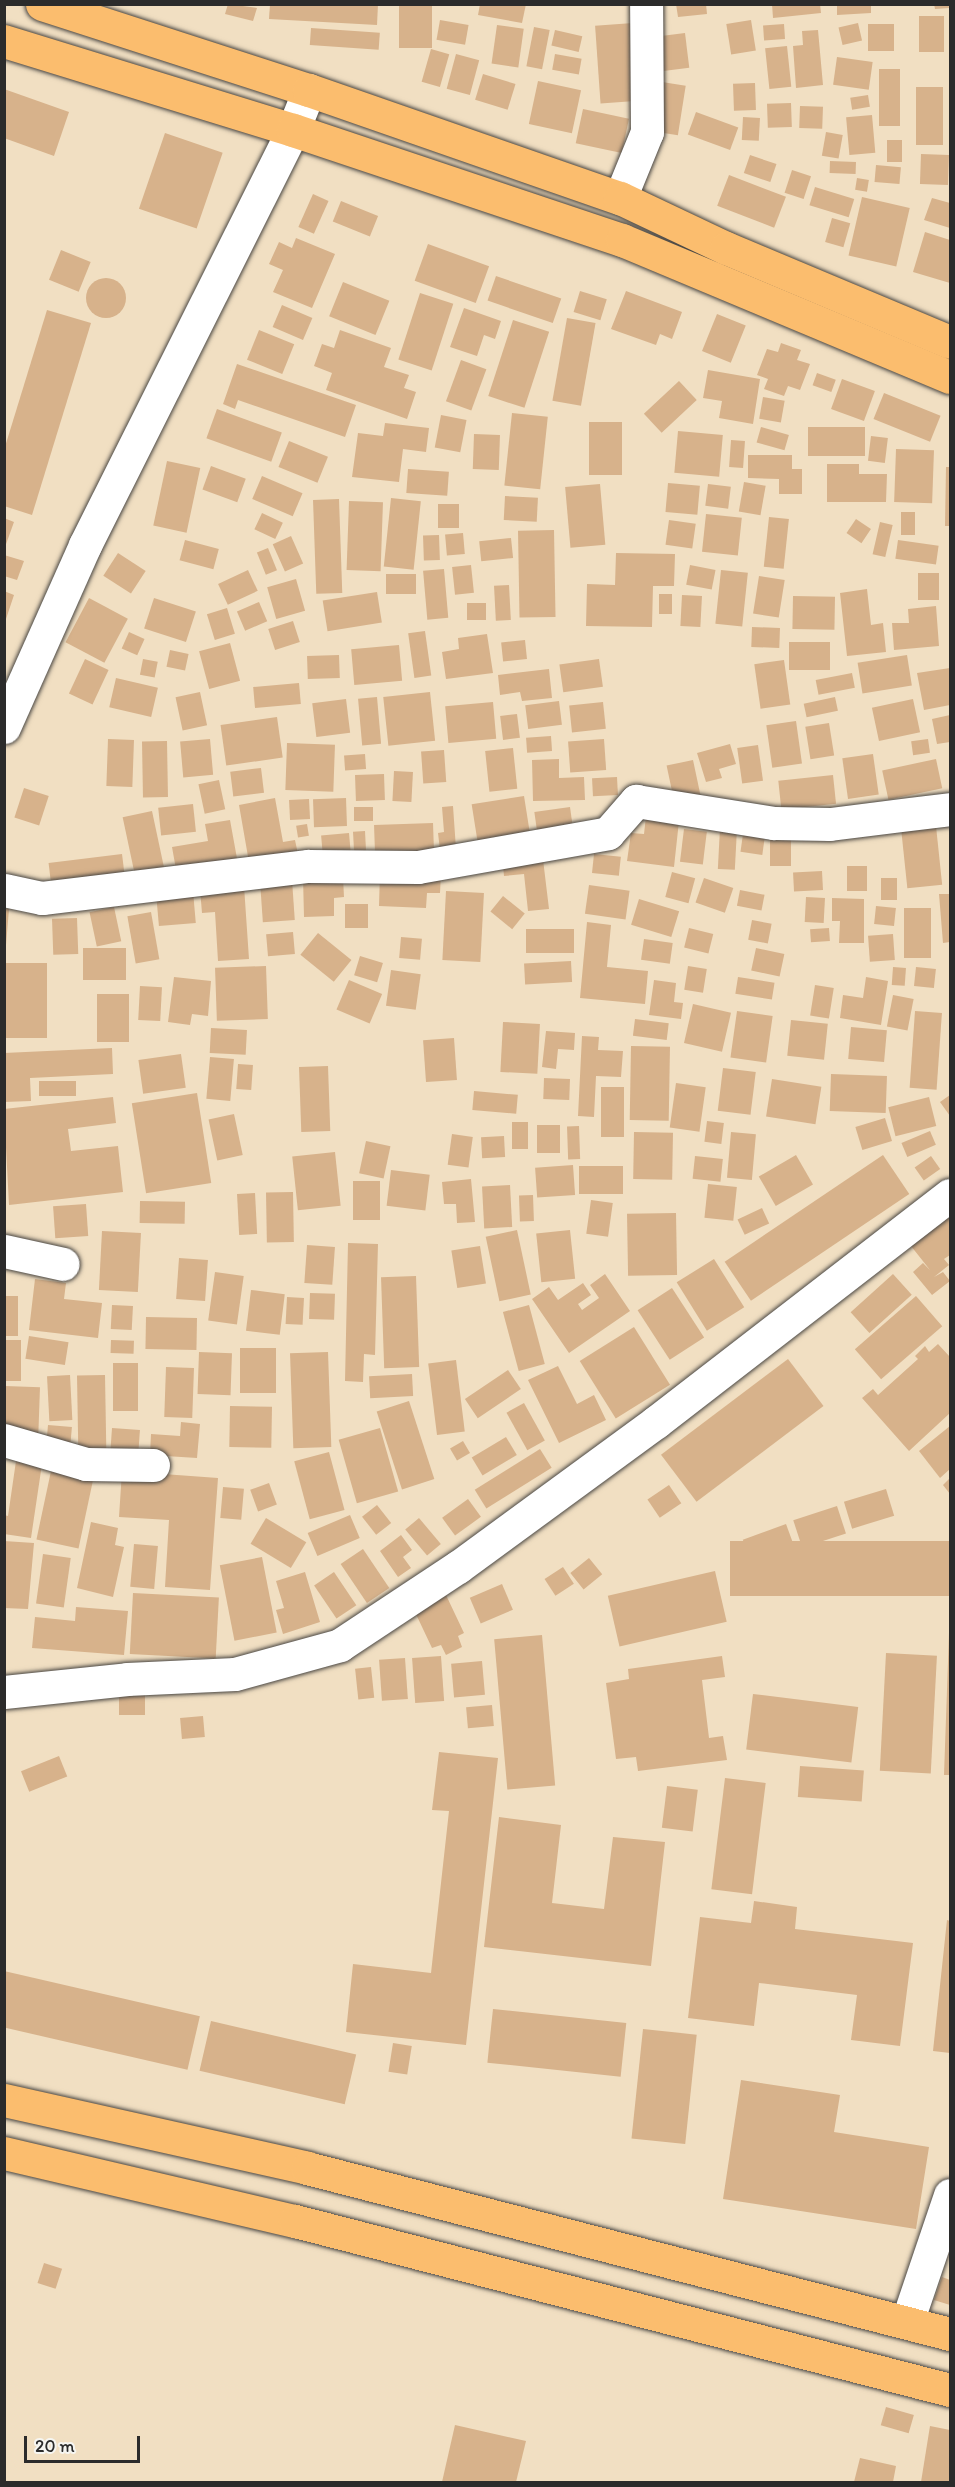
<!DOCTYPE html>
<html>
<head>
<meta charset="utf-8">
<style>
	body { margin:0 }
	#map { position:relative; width:955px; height:2487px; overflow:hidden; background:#f1dfc2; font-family:Itim,sans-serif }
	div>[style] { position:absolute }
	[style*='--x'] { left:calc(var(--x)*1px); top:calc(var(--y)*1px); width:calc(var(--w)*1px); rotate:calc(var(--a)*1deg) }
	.building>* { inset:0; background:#d7b28b; transform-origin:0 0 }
	.round { border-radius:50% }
	.roads { filter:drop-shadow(0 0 2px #494642) drop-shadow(0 0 2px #494642) }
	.minor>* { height:33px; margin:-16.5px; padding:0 16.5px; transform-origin:16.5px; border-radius:16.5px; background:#fff }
	.major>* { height:33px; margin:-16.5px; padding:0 16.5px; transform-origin:16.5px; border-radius:16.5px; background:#fbbd6e }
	span { translate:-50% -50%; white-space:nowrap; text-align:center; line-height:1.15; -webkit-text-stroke:5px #f6f6f2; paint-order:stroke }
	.frame { position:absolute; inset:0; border:6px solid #2b2b2b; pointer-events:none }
	.scale { position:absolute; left:24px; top:2436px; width:116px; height:27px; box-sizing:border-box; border:3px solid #2b2b2b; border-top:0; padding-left:8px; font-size:18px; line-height:21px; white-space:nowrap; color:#2b2b2b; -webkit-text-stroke:4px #f6f6f2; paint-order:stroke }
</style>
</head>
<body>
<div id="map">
	<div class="building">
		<div style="clip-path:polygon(228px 4px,257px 8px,253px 21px,225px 14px)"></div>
		<div style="clip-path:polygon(270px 4px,378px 4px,377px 25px,269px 19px)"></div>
		<div style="left:399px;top:4px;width:33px;height:44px"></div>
		<div style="clip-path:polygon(480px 4px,526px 4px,522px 23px,478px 15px)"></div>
		<div style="clip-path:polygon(676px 4px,706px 4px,707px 14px,678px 17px)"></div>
		<div style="clip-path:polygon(772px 4px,820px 4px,821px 13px,773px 18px)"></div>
		<div style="clip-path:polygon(837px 4px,871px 4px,871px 13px,837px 15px)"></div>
		<div style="clip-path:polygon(934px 4px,949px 4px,949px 8px,935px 9px)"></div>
		<div style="left:919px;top:16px;width:25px;height:36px"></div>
		<div style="left:440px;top:20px;width:29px;height:20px;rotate:10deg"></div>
		<div style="left:751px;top:20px;width:31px;height:25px;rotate:81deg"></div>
		<div style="left:633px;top:23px;width:78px;height:38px;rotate:86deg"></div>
		<div style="left:858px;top:23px;width:18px;height:20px;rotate:77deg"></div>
		<div style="left:784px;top:24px;width:15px;height:21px;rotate:86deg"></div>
		<div style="left:894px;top:24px;width:27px;height:26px;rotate:90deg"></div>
		<div style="left:497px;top:25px;width:27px;height:39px;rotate:8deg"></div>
		<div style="left:534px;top:27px;width:16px;height:40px;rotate:11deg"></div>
		<div style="left:311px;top:28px;width:69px;height:17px;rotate:4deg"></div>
		<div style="left:555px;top:30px;width:28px;height:16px;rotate:13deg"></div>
		<div style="clip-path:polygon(818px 30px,823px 85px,796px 88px,793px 46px,803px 45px,802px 31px)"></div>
		<div style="left:685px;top:33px;width:35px;height:26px;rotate:83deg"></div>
		<div style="left:787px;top:46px;width:41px;height:22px;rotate:84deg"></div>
		<div style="left:431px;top:49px;width:19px;height:34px;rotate:16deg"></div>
		<div style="left:456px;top:54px;width:24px;height:36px;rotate:15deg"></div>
		<div style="left:555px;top:54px;width:27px;height:16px;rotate:10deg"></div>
		<div style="left:837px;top:57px;width:36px;height:28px;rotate:8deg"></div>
		<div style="left:879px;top:69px;width:21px;height:57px"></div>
		<div style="left:483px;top:74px;width:34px;height:27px;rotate:17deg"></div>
		<div style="left:538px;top:81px;width:44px;height:44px;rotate:12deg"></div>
		<div style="left:662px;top:82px;width:24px;height:50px;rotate:9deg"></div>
		<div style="left:755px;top:83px;width:27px;height:22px;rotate:88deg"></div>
		<div style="left:916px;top:87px;width:27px;height:58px"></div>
		<div style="clip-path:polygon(4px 89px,69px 112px,54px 156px,4px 138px)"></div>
		<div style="left:868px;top:95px;width:12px;height:18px;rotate:81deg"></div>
		<div style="left:791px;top:103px;width:24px;height:24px;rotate:88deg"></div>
		<div style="left:800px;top:106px;width:23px;height:22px;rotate:2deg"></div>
		<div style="left:583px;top:109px;width:47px;height:35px;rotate:12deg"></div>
		<div style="left:696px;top:112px;width:45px;height:24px;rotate:20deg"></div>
		<div style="left:872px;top:115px;width:38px;height:26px;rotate:85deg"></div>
		<div style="left:743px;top:117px;width:17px;height:23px;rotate:3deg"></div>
		<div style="left:826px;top:132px;width:17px;height:24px;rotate:10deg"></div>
		<div style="left:165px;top:133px;width:61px;height:80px;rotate:19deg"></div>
		<div style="left:902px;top:140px;width:22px;height:15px;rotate:90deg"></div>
		<div style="left:921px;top:154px;width:28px;height:30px;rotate:2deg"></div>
		<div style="left:750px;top:155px;width:28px;height:19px;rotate:19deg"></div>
		<div style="left:830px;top:161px;width:26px;height:12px;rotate:2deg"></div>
		<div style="left:876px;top:165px;width:25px;height:17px;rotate:5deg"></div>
		<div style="left:792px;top:170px;width:20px;height:24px;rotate:18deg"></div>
		<div style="left:729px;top:175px;width:61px;height:33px;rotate:21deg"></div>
		<div style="left:857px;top:178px;width:12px;height:12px;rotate:9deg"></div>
		<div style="left:815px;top:187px;width:41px;height:19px;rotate:17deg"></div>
		<div style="left:313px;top:194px;width:17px;height:36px;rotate:24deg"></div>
		<div style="left:862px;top:197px;width:49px;height:60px;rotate:13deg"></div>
		<div style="clip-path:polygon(932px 198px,950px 203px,950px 228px,924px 220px)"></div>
		<div style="left:341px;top:201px;width:40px;height:22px;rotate:22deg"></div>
		<div style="left:832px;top:218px;width:19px;height:25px;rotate:16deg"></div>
		<div style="clip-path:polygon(925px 232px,950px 240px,950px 283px,913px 272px)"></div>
		<div style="clip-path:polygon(296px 238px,335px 254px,312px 308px,273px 292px,283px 270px,269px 264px,279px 242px,292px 248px)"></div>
		<div style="left:428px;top:244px;width:65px;height:39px;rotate:20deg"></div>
		<div style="left:61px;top:250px;width:32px;height:32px;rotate:22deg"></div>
		<div style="left:496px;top:276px;width:69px;height:26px;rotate:19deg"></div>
		<div class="round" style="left:86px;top:278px;width:40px;height:40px"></div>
		<div style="left:343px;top:282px;width:50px;height:37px;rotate:22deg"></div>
		<div style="left:580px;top:291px;width:28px;height:22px;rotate:17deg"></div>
		<div style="clip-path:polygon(626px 291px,682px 312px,672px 339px,660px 334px,656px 345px,611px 329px)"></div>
		<div style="left:420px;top:293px;width:35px;height:70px;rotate:18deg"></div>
		<div style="left:282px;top:305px;width:33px;height:24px;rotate:23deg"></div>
		<div style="clip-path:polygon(464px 308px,501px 321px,495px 339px,484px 335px,477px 356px,450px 347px)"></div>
		<div style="clip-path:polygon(47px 310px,91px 323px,32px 515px,4px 506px,4px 450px)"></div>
		<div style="left:717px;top:314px;width:31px;height:40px;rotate:22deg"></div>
		<div style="left:567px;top:318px;width:29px;height:84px;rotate:10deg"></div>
		<div style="left:513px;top:320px;width:38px;height:80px;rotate:18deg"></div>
		<div style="left:259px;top:330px;width:38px;height:32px;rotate:22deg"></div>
		<div style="clip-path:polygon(340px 330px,391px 348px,384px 367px,409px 375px,404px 388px,416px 392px,407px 419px,326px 390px,332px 373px,314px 366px,322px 344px,334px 348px)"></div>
		<div style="clip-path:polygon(781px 343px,801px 350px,797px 360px,810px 364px,800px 390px,788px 386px,784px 396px,764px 389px,768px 379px,757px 375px,767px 349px,778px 352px)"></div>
		<div style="left:461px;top:360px;width:27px;height:44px;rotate:20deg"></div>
		<div style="clip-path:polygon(237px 364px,356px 405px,345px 437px,238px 400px,235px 409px,223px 404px)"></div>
		<div style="clip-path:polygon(708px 370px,760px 379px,753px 424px,719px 418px,722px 401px,703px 398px)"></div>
		<div style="left:817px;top:373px;width:20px;height:13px;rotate:20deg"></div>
		<div style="left:842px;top:379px;width:35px;height:32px;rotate:20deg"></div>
		<div style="left:679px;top:381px;width:26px;height:48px;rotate:47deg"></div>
		<div style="left:884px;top:393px;width:61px;height:28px;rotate:22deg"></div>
		<div style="left:763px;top:397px;width:22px;height:22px;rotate:10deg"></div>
		<div style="left:217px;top:409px;width:69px;height:31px;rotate:20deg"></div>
		<div style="left:512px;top:413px;width:36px;height:73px;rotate:6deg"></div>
		<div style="left:441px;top:415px;width:26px;height:33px;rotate:11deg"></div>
		<div style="left:589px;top:422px;width:33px;height:53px"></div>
		<div style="clip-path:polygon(385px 423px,429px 428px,426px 452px,403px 449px,399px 482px,352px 477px,358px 433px,383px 436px)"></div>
		<div style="left:761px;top:427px;width:29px;height:16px;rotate:16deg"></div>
		<div style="left:808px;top:427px;width:57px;height:29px"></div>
		<div style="left:678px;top:431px;width:45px;height:42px;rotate:5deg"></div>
		<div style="left:474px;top:434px;width:26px;height:35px;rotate:2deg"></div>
		<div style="left:871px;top:436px;width:17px;height:25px;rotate:7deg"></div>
		<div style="left:731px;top:440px;width:14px;height:27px;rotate:4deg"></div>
		<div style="left:289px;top:441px;width:42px;height:28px;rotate:22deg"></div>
		<div style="left:896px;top:449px;width:38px;height:53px;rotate:2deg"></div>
		<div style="clip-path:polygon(748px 455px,792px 455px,792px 469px,802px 469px,802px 494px,779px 494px,779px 479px,748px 478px)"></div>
		<div style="left:167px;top:461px;width:34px;height:66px;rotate:12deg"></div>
		<div style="clip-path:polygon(827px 464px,859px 464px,859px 474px,887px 474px,886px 502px,827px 502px)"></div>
		<div style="left:211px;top:466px;width:37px;height:25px;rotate:20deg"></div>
		<div style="clip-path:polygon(946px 467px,950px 467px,950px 526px,945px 526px)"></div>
		<div style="left:408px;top:469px;width:41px;height:24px;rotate:4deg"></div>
		<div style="left:262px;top:476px;width:44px;height:25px;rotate:23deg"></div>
		<div style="left:744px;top:482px;width:22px;height:30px;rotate:10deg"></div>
		<div style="left:668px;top:483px;width:32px;height:29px;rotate:5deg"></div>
		<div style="left:600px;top:484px;width:61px;height:35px;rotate:85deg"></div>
		<div style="left:708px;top:484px;width:23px;height:22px;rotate:7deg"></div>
		<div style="left:505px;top:496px;width:33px;height:24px;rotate:3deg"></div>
		<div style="left:391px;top:498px;width:30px;height:69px;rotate:6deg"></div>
		<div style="left:339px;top:499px;width:94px;height:26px;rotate:88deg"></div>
		<div style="left:349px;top:501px;width:34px;height:69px;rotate:2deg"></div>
		<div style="left:438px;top:504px;width:21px;height:24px"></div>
		<div style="left:901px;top:512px;width:14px;height:23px"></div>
		<div style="left:262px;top:513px;width:23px;height:18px;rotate:25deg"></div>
		<div style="left:706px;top:514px;width:36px;height:38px;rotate:6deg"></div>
		<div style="left:769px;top:517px;width:20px;height:50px;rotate:6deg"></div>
		<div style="clip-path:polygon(4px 518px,14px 522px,5px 547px,4px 546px)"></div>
		<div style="left:856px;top:519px;width:18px;height:17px;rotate:34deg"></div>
		<div style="left:669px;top:520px;width:27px;height:25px;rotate:8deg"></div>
		<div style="left:880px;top:522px;width:13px;height:33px;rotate:13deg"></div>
		<div style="left:554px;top:530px;width:87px;height:36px;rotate:89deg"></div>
		<div style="left:463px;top:533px;width:21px;height:18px;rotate:85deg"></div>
		<div style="left:439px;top:535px;width:25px;height:16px;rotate:88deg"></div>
		<div style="left:291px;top:536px;width:30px;height:20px;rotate:66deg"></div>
		<div style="left:511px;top:538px;width:20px;height:32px;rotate:84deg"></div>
		<div style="left:185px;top:540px;width:35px;height:21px;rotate:15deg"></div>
		<div style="left:898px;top:540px;width:41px;height:19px;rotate:8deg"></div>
		<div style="left:268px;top:548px;width:24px;height:12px;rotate:68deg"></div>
		<div style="left:118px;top:553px;width:33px;height:27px;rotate:33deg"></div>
		<div style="clip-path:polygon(616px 553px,675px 554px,674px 586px,653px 586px,652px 627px,586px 626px,587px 584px,615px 585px)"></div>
		<div style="clip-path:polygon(4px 555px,24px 561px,17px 580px,4px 576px)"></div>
		<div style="left:471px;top:565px;width:28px;height:19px;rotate:84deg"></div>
		<div style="left:690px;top:565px;width:26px;height:20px;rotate:11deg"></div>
		<div style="left:444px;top:569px;width:49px;height:21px;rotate:85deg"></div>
		<div style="left:248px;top:570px;width:23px;height:33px;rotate:65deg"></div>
		<div style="left:721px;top:570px;width:27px;height:54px;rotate:6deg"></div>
		<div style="left:918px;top:573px;width:21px;height:27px"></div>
		<div style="left:416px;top:574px;width:20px;height:30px;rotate:90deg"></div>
		<div style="left:759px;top:576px;width:26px;height:38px;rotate:9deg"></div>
		<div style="left:296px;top:579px;width:33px;height:30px;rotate:74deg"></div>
		<div style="left:509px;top:585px;width:35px;height:15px;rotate:87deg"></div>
		<div style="clip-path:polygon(867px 589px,871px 625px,883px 623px,886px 652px,847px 656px,840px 593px)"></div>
		<div style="clip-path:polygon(4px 591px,14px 595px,5px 622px,4px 622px)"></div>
		<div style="left:377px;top:592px;width:31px;height:55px;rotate:81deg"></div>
		<div style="left:659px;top:594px;width:13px;height:20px"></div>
		<div style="left:682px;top:595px;width:20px;height:31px;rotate:3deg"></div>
		<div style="left:793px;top:596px;width:42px;height:33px;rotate:1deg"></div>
		<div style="left:89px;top:598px;width:44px;height:50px;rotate:28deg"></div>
		<div style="left:154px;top:598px;width:44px;height:32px;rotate:18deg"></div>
		<div style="left:259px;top:602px;width:21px;height:24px;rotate:67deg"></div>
		<div style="left:486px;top:603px;width:17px;height:19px;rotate:90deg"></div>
		<div style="clip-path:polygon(936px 606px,939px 646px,894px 650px,892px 623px,909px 623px,908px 609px)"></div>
		<div style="left:227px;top:608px;width:27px;height:21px;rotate:73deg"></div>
		<div style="left:293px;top:621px;width:22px;height:26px;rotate:72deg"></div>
		<div style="left:752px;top:627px;width:28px;height:20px;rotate:2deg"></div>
		<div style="left:425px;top:631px;width:45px;height:17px;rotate:82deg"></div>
		<div style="left:129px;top:632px;width:17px;height:18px;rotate:24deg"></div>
		<div style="clip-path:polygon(487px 634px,493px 673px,446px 679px,442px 652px,459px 649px,458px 638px)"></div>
		<div style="left:525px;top:640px;width:19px;height:24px;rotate:84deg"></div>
		<div style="left:830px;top:642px;width:28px;height:41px;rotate:90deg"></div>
		<div style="left:230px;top:643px;width:39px;height:32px;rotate:75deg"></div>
		<div style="left:399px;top:645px;width:36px;height:48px;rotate:85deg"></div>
		<div style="left:170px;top:650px;width:19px;height:17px;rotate:12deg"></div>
		<div style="left:339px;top:655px;width:23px;height:32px;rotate:88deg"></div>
		<div style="left:907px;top:655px;width:31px;height:50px;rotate:81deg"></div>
		<div style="left:85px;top:659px;width:26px;height:38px;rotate:25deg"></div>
		<div style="left:143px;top:659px;width:15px;height:16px;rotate:11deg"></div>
		<div style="left:599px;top:659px;width:28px;height:40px;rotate:82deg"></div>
		<div style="left:784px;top:660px;width:45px;height:30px;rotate:82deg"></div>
		<div style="clip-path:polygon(950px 668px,950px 705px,924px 710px,917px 673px)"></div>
		<div style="clip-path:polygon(549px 669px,552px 698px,522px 701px,520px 692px,500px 695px,498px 675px)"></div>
		<div style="left:852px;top:673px;width:15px;height:37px;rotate:79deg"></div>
		<div style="left:116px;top:678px;width:43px;height:30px;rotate:13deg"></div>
		<div style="left:299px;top:683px;width:21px;height:46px;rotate:85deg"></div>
		<div style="left:200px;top:692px;width:34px;height:25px;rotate:78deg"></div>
		<div style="left:430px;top:692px;width:49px;height:47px;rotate:84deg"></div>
		<div style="left:377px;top:697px;width:47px;height:19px;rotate:85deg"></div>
		<div style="left:835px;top:697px;width:14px;height:32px;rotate:78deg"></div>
		<div style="left:346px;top:699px;width:34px;height:34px;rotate:83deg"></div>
		<div style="left:913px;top:699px;width:34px;height:42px;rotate:78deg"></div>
		<div style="left:559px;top:701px;width:24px;height:34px;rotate:83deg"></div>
		<div style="left:493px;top:702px;width:37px;height:48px;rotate:85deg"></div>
		<div style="left:603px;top:702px;width:27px;height:34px;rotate:84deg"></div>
		<div style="left:517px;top:714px;width:24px;height:17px;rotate:83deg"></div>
		<div style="clip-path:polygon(950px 715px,950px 742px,937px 744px,932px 719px)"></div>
		<div style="left:277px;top:717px;width:41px;height:57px;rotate:82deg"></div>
		<div style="left:796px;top:721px;width:43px;height:30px;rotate:82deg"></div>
		<div style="left:829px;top:723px;width:33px;height:24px;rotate:81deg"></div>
		<div style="left:551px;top:736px;width:15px;height:25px;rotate:86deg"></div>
		<div style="left:108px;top:739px;width:26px;height:47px;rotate:2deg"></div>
		<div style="left:210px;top:739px;width:36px;height:30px;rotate:85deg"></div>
		<div style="left:604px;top:739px;width:31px;height:36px;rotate:86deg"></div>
		<div style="left:928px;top:739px;width:14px;height:17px;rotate:82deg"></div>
		<div style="left:167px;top:741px;width:56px;height:25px;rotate:89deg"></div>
		<div style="left:287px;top:743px;width:48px;height:47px;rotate:2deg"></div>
		<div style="clip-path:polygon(730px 744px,736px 764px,719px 769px,722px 778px,706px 782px,697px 753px)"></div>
		<div style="left:758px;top:745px;width:36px;height:21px;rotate:82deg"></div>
		<div style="left:513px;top:748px;width:41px;height:28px;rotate:84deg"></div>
		<div style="left:444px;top:750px;width:32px;height:23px;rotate:86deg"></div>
		<div style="left:365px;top:754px;width:15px;height:21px;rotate:86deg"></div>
		<div style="left:873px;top:754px;width:41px;height:31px;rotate:82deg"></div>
		<div style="clip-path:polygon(559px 759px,559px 778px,584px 777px,585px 800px,533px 801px,532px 760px)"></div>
		<div style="left:936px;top:759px;width:30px;height:55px;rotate:78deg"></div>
		<div style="left:693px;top:760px;width:38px;height:27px;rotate:78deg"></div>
		<div style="left:261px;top:768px;width:25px;height:31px;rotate:83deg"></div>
		<div style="left:394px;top:771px;width:19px;height:30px;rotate:3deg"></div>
		<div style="left:384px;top:774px;width:26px;height:29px;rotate:88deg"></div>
		<div style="left:833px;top:775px;width:29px;height:55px;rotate:84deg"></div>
		<div style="left:617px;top:777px;width:18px;height:25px;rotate:87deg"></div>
		<div style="left:219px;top:780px;width:30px;height:21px;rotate:78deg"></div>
		<div style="left:24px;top:788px;width:26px;height:31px;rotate:18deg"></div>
		<div style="left:524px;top:796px;width:40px;height:53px;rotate:81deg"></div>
		<div style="clip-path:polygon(275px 798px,283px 842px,295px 840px,299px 859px,250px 868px,239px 805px)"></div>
		<div style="left:346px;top:798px;width:28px;height:33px;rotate:88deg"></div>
		<div style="left:309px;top:799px;width:20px;height:20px;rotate:87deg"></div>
		<div style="left:193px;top:804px;width:28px;height:35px;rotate:84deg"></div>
		<div style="clip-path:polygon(453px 806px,456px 849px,440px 850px,438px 833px,444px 832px,442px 807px)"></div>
		<div style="left:354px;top:807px;width:19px;height:14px"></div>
		<div style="left:570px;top:807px;width:22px;height:36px;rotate:82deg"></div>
		<div style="left:152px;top:811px;width:59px;height:30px;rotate:78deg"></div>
		<div style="clip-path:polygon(646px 816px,679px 821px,674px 867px,627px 861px,631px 833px,644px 834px)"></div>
		<div style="clip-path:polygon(230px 820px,238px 864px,177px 875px,172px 847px,208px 841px,205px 824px)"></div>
		<div style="left:433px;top:823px;width:31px;height:59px;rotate:88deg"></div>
		<div style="left:307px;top:824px;width:12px;height:11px;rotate:81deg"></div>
		<div style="left:936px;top:826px;width:59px;height:35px;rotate:84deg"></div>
		<div style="left:720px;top:828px;width:17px;height:41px;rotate:3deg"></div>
		<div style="left:684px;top:829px;width:23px;height:33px;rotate:7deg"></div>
		<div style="left:365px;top:831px;width:20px;height:12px;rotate:87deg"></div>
		<div style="left:349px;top:833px;width:23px;height:28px;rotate:85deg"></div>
		<div style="left:770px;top:833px;width:21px;height:33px"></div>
		<div style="left:743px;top:834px;width:22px;height:18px;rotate:8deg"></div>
		<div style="clip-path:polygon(542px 851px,549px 909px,528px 911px,524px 874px,504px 876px,502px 856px)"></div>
		<div style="left:122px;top:854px;width:26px;height:74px;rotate:83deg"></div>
		<div style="left:594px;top:854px;width:27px;height:19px;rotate:6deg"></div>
		<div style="left:847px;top:866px;width:20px;height:25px"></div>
		<div style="left:822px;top:871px;width:19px;height:29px;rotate:87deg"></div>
		<div style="clip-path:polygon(380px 872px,441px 873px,440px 893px,427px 893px,426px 908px,379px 906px)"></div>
		<div style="left:672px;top:872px;width:24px;height:26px;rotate:15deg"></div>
		<div style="clip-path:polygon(343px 877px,344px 897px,334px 898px,334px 916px,304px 917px,303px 878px)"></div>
		<div style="left:704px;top:878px;width:31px;height:26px;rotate:19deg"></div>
		<div style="left:881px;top:878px;width:16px;height:22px"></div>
		<div style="left:292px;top:880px;width:40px;height:32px;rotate:86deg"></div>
		<div style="left:589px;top:885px;width:41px;height:29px;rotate:8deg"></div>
		<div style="clip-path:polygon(244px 886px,249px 959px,218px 961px,215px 912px,202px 913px,200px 889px)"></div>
		<div style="left:740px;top:890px;width:25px;height:16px;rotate:11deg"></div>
		<div style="left:193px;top:891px;width:32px;height:37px;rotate:85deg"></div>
		<div style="left:446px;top:891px;width:38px;height:69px;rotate:3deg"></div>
		<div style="clip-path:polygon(939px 894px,950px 894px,950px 942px,943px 943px)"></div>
		<div style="left:503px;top:896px;width:28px;height:20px;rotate:39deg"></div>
		<div style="left:806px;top:897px;width:19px;height:25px;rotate:3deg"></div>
		<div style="clip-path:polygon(832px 898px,864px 899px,864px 943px,839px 943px,840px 921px,832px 921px)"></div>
		<div style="left:639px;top:899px;width:42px;height:27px;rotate:17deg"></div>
		<div style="left:345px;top:904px;width:23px;height:24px"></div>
		<div style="left:876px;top:906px;width:20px;height:18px;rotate:6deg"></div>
		<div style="left:114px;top:907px;width:35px;height:25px;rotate:78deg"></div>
		<div style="clip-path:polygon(4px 908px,9px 909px,6px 945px,4px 945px)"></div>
		<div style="left:904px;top:908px;width:27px;height:50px"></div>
		<div style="left:151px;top:912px;width:48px;height:24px;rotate:80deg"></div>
		<div style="left:77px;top:918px;width:36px;height:25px;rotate:88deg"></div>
		<div style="left:752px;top:920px;width:20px;height:20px;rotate:11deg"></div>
		<div style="clip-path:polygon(587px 922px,611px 925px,607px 967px,648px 971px,645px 1004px,580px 998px)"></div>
		<div style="left:689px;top:928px;width:25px;height:20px;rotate:14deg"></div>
		<div style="left:829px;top:928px;width:13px;height:19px;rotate:86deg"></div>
		<div style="left:526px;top:929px;width:48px;height:24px"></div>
		<div style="left:293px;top:932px;width:22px;height:27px;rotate:85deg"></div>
		<div style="left:318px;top:933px;width:43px;height:28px;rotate:39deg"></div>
		<div style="left:893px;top:934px;width:26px;height:25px;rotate:86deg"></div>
		<div style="left:401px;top:937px;width:21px;height:21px;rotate:5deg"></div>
		<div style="left:644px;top:939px;width:29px;height:21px;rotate:8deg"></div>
		<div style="left:83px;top:948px;width:43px;height:32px"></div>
		<div style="left:756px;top:948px;width:29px;height:23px;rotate:12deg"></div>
		<div style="left:360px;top:956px;width:24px;height:20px;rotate:17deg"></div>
		<div style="left:571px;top:961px;width:21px;height:47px;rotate:87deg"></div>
		<div style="left:6px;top:963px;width:41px;height:75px"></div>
		<div style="left:266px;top:966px;width:53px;height:51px;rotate:88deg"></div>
		<div style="left:688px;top:966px;width:19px;height:24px;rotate:9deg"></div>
		<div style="left:893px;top:967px;width:13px;height:18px;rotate:4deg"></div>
		<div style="left:916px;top:967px;width:20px;height:19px;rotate:6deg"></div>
		<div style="left:391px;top:970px;width:30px;height:36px;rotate:8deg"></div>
		<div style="clip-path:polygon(174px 977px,211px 981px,208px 1016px,192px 1014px,190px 1025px,168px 1022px)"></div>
		<div style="left:738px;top:977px;width:37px;height:17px;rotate:9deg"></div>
		<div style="clip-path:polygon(866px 977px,888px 981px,881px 1025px,840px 1018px,843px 995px,863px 998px)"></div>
		<div style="left:349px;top:980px;width:36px;height:32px;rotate:23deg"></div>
		<div style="clip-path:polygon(654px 980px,676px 983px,674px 1002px,683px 1003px,681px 1019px,649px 1015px)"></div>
		<div style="left:815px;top:985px;width:19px;height:31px;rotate:9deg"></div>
		<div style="left:140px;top:986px;width:22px;height:34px;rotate:3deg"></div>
		<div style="left:97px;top:994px;width:32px;height:48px"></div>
		<div style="left:893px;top:995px;width:21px;height:32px;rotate:11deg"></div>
		<div style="left:693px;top:1004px;width:39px;height:40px;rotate:13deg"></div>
		<div style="left:737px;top:1011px;width:36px;height:47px;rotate:8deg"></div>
		<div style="left:915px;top:1011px;width:27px;height:77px;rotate:4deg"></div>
		<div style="left:635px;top:1019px;width:34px;height:17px;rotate:7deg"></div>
		<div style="left:791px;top:1020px;width:37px;height:36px;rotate:6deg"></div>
		<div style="left:503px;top:1022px;width:37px;height:50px;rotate:3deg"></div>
		<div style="left:851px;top:1027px;width:36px;height:32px;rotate:5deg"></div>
		<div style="left:211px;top:1028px;width:36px;height:25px;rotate:3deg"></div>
		<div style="clip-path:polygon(546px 1031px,575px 1033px,574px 1050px,558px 1049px,556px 1069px,542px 1067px)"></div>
		<div style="clip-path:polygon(582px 1036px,599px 1037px,598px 1050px,623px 1051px,621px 1077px,596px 1076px,594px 1117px,578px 1116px)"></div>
		<div style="left:454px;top:1038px;width:42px;height:31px;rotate:86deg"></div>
		<div style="left:631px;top:1046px;width:39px;height:74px;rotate:1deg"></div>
		<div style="clip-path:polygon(112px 1048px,113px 1074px,30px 1078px,31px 1101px,4px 1102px,4px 1053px)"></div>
		<div style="left:181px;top:1054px;width:34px;height:43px;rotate:82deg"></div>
		<div style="left:210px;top:1057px;width:24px;height:42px;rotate:5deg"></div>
		<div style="left:238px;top:1064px;width:15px;height:25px;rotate:4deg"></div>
		<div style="left:328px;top:1066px;width:65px;height:29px;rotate:88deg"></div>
		<div style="left:723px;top:1068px;width:33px;height:43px;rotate:7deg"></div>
		<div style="left:831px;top:1074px;width:56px;height:37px;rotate:2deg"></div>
		<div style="left:544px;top:1078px;width:26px;height:21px;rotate:2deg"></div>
		<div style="left:772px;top:1079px;width:50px;height:38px;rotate:9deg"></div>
		<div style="left:76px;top:1081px;width:15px;height:37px;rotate:90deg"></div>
		<div style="left:676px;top:1083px;width:30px;height:45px;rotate:8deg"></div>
		<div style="left:601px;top:1087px;width:23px;height:50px"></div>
		<div style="left:474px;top:1091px;width:44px;height:19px;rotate:5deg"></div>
		<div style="left:197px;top:1093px;width:91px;height:66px;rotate:81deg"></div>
		<div style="clip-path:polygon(950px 1095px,950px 1116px,940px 1102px)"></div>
		<div style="clip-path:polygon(113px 1097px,116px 1123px,68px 1129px,71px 1151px,118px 1146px,123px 1192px,9px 1205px,4px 1109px)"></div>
		<div style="left:929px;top:1097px;width:30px;height:42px;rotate:76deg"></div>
		<div style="left:234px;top:1114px;width:42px;height:26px;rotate:78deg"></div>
		<div style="left:885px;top:1118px;width:24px;height:31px;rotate:73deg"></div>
		<div style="left:707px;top:1121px;width:17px;height:21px;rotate:7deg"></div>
		<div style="left:512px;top:1122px;width:16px;height:27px"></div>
		<div style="left:537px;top:1125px;width:23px;height:28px"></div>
		<div style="left:579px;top:1126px;width:33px;height:12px;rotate:88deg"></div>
		<div style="left:930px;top:1131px;width:15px;height:31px;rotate:67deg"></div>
		<div style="left:634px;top:1132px;width:39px;height:47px;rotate:1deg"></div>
		<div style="left:731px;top:1132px;width:25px;height:46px;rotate:5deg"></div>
		<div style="left:452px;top:1134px;width:21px;height:31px;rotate:8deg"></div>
		<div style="left:504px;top:1136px;width:21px;height:23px;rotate:87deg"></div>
		<div style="left:366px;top:1141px;width:25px;height:33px;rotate:12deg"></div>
		<div style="left:335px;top:1152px;width:54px;height:43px;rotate:84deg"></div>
		<div style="left:796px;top:1155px;width:34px;height:43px;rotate:60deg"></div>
		<div style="left:883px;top:1155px;width:47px;height:191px;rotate:56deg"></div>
		<div style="left:695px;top:1156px;width:28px;height:23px;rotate:6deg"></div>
		<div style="left:931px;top:1156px;width:16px;height:20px;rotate:55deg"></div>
		<div style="left:573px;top:1165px;width:30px;height:38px;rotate:86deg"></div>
		<div style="left:579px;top:1166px;width:44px;height:28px"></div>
		<div style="left:391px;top:1170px;width:39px;height:36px;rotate:7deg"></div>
		<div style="clip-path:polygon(471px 1179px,475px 1222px,457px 1223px,456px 1204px,444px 1204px,442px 1182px)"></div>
		<div style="left:353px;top:1181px;width:27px;height:39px"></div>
		<div style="left:708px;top:1184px;width:29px;height:34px;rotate:6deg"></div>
		<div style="left:510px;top:1185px;width:42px;height:28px;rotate:87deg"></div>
		<div style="left:293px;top:1192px;width:50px;height:27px;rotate:89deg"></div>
		<div style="left:255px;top:1193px;width:41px;height:18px;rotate:87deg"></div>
		<div style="left:533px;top:1195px;width:26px;height:14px;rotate:88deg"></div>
		<div style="left:591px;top:1200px;width:22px;height:34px;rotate:8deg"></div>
		<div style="left:140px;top:1201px;width:45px;height:22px;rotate:1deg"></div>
		<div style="left:86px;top:1204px;width:32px;height:33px;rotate:86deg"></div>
		<div style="left:762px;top:1208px;width:17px;height:27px;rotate:65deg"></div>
		<div style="left:676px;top:1213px;width:62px;height:49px;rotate:89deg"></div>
		<div style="clip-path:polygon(950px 1216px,950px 1255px,944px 1259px,949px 1265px,934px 1277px,943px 1272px,950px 1281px,932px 1295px,913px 1272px,923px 1263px,930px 1270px,911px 1246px)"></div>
		<div style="left:517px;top:1230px;width:66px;height:32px;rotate:78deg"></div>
		<div style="left:570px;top:1230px;width:49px;height:34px;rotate:84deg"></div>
		<div style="left:102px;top:1231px;width:39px;height:59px;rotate:3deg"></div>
		<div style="clip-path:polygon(348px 1243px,378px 1244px,375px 1355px,364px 1354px,363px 1382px,345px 1381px)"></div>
		<div style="left:307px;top:1245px;width:28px;height:38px;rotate:4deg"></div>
		<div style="left:480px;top:1246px;width:38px;height:29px;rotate:81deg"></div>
		<div style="left:179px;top:1258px;width:29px;height:41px;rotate:4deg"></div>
		<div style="left:714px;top:1259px;width:57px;height:44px;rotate:58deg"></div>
		<div style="left:215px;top:1272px;width:29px;height:49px;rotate:8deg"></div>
		<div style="clip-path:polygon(605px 1274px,630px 1311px,569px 1353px,532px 1299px,549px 1287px,558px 1300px,583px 1283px,591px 1295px,578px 1304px,582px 1310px,599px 1298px,590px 1285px)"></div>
		<div style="left:893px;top:1274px;width:28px;height:57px;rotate:48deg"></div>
		<div style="left:416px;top:1276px;width:91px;height:35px;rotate:88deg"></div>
		<div style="clip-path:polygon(35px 1279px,66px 1283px,64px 1299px,102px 1303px,98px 1338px,29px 1330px)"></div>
		<div style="left:672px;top:1288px;width:59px;height:41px;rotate:57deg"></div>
		<div style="left:251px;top:1290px;width:34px;height:41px;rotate:7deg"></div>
		<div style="left:310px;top:1293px;width:25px;height:26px;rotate:2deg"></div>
		<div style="left:4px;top:1296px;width:14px;height:40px"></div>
		<div style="left:916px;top:1296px;width:40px;height:81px;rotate:49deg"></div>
		<div style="left:287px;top:1297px;width:17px;height:27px;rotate:3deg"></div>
		<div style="left:112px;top:1305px;width:21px;height:24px;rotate:3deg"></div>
		<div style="left:529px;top:1305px;width:61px;height:27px;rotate:75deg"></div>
		<div style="left:146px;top:1317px;width:51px;height:32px;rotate:1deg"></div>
		<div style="left:634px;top:1327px;width:68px;height:64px;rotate:58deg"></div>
		<div style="left:29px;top:1336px;width:40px;height:23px;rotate:9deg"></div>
		<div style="left:4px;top:1340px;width:17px;height:41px"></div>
		<div style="left:111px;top:1340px;width:23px;height:13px;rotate:2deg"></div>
		<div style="clip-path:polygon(938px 1344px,950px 1357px,950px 1413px,909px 1451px,862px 1398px,873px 1389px,878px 1395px,918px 1359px,915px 1356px,925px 1346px,929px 1352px)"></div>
		<div style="left:240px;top:1348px;width:36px;height:45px"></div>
		<div style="left:199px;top:1352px;width:33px;height:42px;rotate:2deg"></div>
		<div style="left:328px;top:1352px;width:95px;height:38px;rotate:88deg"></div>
		<div style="left:788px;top:1359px;width:59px;height:159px;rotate:53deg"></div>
		<div style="left:456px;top:1360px;width:72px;height:28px;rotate:83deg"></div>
		<div style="left:138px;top:1363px;width:48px;height:25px;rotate:90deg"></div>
		<div style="clip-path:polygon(558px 1366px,577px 1404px,594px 1395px,606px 1420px,559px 1443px,528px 1380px)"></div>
		<div style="left:166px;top:1367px;width:28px;height:50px;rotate:2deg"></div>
		<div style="left:508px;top:1370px;width:23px;height:52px;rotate:56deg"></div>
		<div style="left:412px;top:1374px;width:22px;height:43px;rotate:87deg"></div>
		<div style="left:70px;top:1375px;width:45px;height:23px;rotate:87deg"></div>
		<div style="left:105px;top:1375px;width:81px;height:28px;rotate:89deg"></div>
		<div style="left:5px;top:1386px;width:35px;height:46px;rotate:2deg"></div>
		<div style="left:409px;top:1401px;width:82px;height:34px;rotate:72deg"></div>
		<div style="left:524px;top:1403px;width:43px;height:20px;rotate:61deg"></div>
		<div style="left:230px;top:1406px;width:42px;height:41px;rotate:1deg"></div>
		<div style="clip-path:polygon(181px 1422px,200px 1424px,197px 1458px,150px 1455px,151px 1434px,180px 1436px)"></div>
		<div style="left:48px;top:1425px;width:24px;height:20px;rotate:5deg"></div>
		<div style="clip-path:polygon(950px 1426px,950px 1469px,940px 1478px,919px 1451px)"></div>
		<div style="left:112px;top:1428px;width:28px;height:25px;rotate:4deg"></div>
		<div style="left:380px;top:1428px;width:66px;height:43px;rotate:74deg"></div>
		<div style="left:506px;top:1437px;width:21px;height:40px;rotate:59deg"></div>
		<div style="left:463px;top:1441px;width:14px;height:15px;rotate:60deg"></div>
		<div style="left:540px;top:1449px;width:22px;height:77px;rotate:58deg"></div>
		<div style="left:329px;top:1452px;width:60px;height:36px;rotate:75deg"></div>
		<div style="clip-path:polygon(16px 1461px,42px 1464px,31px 1538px,4px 1534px,4px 1515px,8px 1516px)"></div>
		<div style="left:51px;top:1471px;width:43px;height:70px;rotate:12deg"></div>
		<div style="clip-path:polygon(122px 1471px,218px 1478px,210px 1590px,165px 1587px,169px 1520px,119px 1517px)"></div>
		<div style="clip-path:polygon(950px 1478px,950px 1494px,943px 1485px)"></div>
		<div style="left:269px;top:1483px;width:23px;height:20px;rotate:70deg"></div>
		<div style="left:669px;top:1485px;width:22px;height:26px;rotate:56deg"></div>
		<div style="left:223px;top:1487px;width:21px;height:31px;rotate:5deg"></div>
		<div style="left:886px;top:1489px;width:28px;height:44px;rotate:73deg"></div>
		<div style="left:468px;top:1499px;width:22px;height:32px;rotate:54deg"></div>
		<div style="left:377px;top:1505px;width:23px;height:19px;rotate:52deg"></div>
		<div style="left:837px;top:1506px;width:29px;height:46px;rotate:72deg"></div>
		<div style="left:350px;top:1515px;width:25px;height:46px;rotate:67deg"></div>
		<div style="left:266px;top:1518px;width:47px;height:30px;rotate:31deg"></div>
		<div style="left:419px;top:1518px;width:34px;height:18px;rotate:50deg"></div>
		<div style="clip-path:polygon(91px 1522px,118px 1528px,115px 1545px,124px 1547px,113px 1597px,77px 1588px)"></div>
		<div style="left:786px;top:1524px;width:27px;height:46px;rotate:70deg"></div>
		<div style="clip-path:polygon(401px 1535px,412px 1550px,403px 1557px,411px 1568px,398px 1577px,380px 1551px)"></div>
		<div style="clip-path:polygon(4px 1541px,34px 1543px,28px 1609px,4px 1608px)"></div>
		<div style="left:950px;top:1541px;width:55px;height:220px;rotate:90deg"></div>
		<div style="left:134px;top:1544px;width:24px;height:43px;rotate:5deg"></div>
		<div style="left:363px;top:1549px;width:47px;height:27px;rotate:56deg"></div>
		<div style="left:43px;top:1554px;width:28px;height:50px;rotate:8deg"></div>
		<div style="left:262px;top:1557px;width:77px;height:43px;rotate:79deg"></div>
		<div style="left:589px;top:1558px;width:21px;height:24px;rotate:51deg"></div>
		<div style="left:563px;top:1567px;width:20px;height:22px;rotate:57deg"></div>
		<div style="left:715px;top:1571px;width:52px;height:110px;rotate:77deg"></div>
		<div style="clip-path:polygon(305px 1572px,320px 1622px,283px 1634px,276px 1610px,284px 1608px,276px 1581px)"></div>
		<div style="left:334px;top:1572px;width:40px;height:24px;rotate:56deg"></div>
		<div style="left:502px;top:1584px;width:28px;height:35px;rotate:67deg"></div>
		<div style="left:133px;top:1593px;width:86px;height:61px;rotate:3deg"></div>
		<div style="clip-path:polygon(446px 1595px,464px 1633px,458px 1636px,462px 1647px,446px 1655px,441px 1645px,432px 1648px,414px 1610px)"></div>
		<div style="clip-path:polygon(76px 1607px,128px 1611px,124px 1655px,32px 1648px,35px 1617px,75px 1621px)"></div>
		<div style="clip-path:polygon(949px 1633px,950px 1633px,950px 1775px,944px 1775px)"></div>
		<div style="left:542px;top:1635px;width:151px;height:48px;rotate:85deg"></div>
		<div style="left:886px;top:1653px;width:51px;height:118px;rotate:3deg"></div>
		<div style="left:441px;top:1656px;width:45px;height:29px;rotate:86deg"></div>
		<div style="clip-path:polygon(722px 1656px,725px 1677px,702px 1680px,709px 1738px,723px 1736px,727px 1760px,638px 1771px,636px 1757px,616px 1759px,606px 1683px,629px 1679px,628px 1669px)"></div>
		<div style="left:405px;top:1658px;width:41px;height:26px;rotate:86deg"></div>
		<div style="left:482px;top:1661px;width:34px;height:31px;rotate:85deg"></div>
		<div style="left:371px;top:1667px;width:31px;height:16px;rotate:84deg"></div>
		<div style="left:119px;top:1692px;width:26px;height:23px"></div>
		<div style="left:753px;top:1694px;width:106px;height:56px;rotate:7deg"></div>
		<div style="left:492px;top:1705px;width:21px;height:26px;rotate:85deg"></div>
		<div style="left:203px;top:1716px;width:21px;height:23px;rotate:85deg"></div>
		<div style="clip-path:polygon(439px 1752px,498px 1758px,466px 2045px,346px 2032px,353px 1964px,431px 1973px,449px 1811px,432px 1810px)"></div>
		<div style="left:59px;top:1756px;width:22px;height:41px;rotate:68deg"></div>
		<div style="left:800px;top:1766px;width:64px;height:31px;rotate:4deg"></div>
		<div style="left:725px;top:1778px;width:41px;height:112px;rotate:7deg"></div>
		<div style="left:667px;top:1786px;width:31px;height:42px;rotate:7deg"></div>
		<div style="clip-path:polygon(499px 1817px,561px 1825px,552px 1903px,604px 1909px,613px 1837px,665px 1842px,651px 1966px,484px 1947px)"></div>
		<div style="clip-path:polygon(754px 1901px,797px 1907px,795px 1929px,913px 1943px,900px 2046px,851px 2040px,857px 1995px,759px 1983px,754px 2026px,688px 2018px,700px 1917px,751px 1923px)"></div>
		<div style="clip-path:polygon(947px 1920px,950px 1921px,950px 2053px,933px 2051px)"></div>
		<div style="left:4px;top:1971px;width:201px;height:55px;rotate:13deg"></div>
		<div style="left:493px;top:2009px;width:134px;height:54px;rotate:6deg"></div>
		<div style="left:211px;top:2021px;width:149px;height:51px;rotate:13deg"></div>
		<div style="left:643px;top:2029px;width:54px;height:110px;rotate:6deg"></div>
		<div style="left:393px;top:2043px;width:19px;height:29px;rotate:9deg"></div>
		<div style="clip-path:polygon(741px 2080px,840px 2095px,834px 2132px,929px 2147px,916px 2229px,723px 2199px)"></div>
		<div style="left:44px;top:2263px;width:19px;height:21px;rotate:18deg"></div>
		<div style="clip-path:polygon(942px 2277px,950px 2280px,950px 2305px,934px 2300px)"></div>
		<div style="left:886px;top:2407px;width:29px;height:19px;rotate:16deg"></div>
		<div style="clip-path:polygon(455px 2425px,526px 2441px,516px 2482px,442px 2482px)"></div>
		<div style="clip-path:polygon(930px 2426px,950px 2430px,950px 2482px,921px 2482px)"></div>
		<div style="clip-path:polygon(860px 2458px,896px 2466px,893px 2482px,854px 2482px)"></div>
	</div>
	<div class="roads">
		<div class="minor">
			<div style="--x:620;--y:198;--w:71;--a:-67.8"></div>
			<div style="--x:647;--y:132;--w:128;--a:-90.4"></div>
			<div style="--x:4;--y:727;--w:199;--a:-66"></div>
			<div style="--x:85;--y:545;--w:464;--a:-63.4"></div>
			<div style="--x:293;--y:130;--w:43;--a:-68.2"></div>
			<div style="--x:4;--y:890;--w:39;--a:12"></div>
			<div style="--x:42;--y:898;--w:268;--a:-6.9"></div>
			<div style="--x:308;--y:866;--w:110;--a:0.5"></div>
			<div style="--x:418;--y:867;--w:193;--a:-10.1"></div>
			<div style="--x:608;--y:833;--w:43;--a:-48.8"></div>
			<div style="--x:636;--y:801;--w:140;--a:9.1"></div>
			<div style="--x:774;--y:823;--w:56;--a:1"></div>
			<div style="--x:830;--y:824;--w:121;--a:-7.1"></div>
			<div style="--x:4;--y:1251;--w:60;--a:12.4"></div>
			<div style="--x:4;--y:1440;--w:85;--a:16.3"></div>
			<div style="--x:86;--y:1464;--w:67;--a:0.9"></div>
			<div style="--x:4;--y:1692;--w:124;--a:-6"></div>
			<div style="--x:127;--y:1679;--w:108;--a:-2.7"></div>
			<div style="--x:235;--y:1674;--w:109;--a:-15.4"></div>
			<div style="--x:340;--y:1645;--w:141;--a:-33.5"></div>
			<div style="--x:458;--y:1567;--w:245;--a:-36.2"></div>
			<div style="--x:656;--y:1422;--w:371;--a:-37.7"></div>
			<div style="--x:907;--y:2322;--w:134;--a:-71.3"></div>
		</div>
		<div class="major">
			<div style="--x:42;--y:4;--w:281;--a:17.9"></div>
			<div style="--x:309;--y:90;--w:329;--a:19.2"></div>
			<div style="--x:620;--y:198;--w:117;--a:25.3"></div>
			<div style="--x:726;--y:248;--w:243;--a:22.8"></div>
			<div style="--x:4;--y:41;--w:302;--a:17.1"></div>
			<div style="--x:293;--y:130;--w:347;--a:18.5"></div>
			<div style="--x:622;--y:240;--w:355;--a:22.7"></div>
			<div style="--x:4;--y:2100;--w:311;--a:12.6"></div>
			<div style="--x:307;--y:2168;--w:664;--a:14.48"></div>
			<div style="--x:4;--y:2153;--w:299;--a:13.2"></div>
			<div style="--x:295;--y:2221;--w:676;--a:14.47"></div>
		</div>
	</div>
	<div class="frame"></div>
	<div class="scale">20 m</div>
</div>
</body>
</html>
